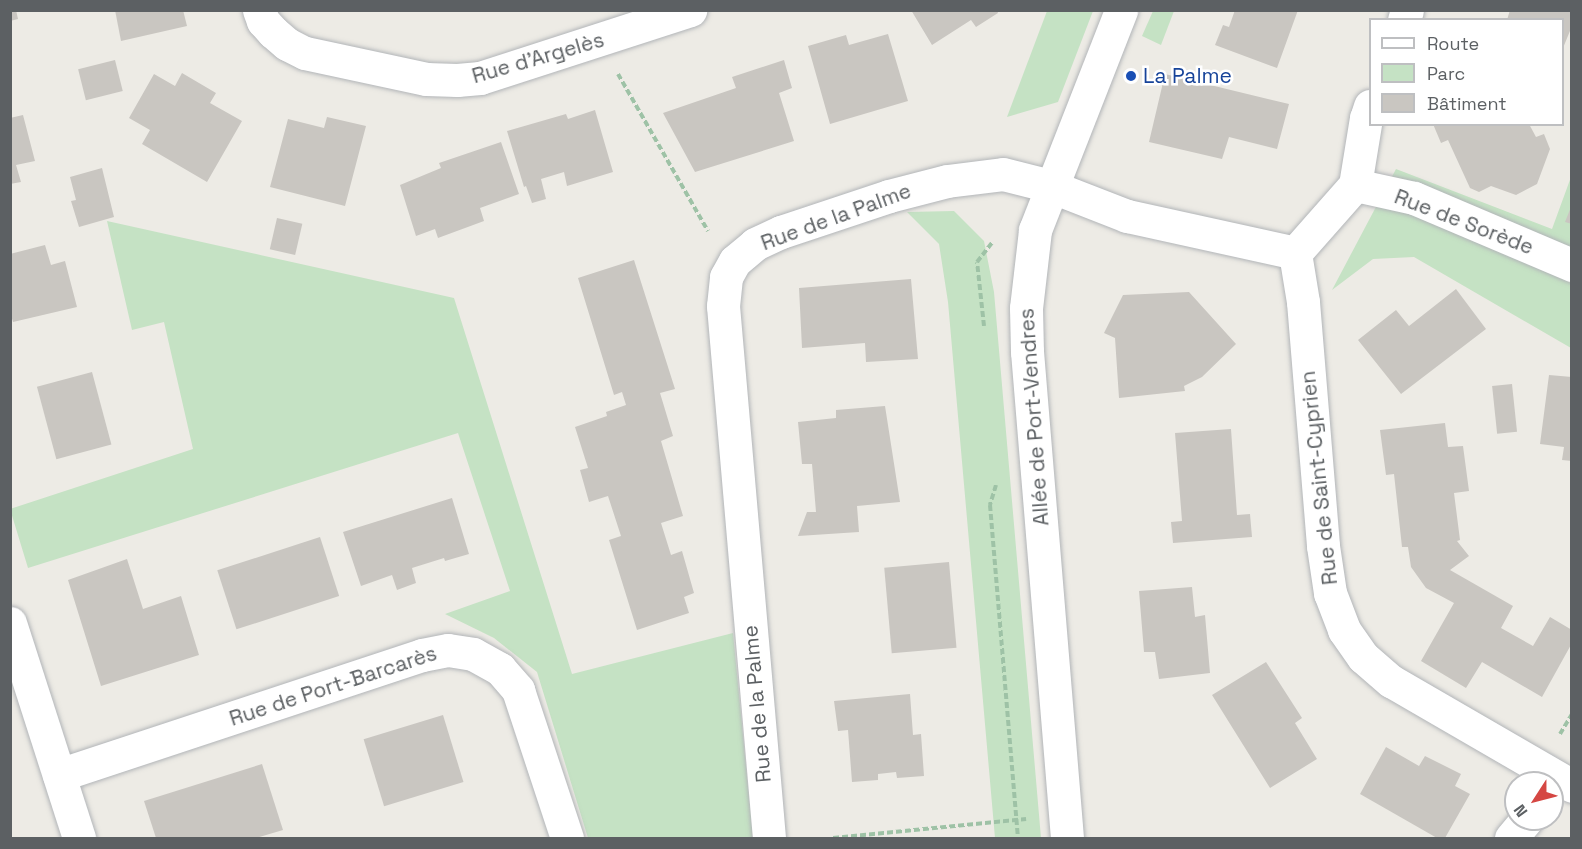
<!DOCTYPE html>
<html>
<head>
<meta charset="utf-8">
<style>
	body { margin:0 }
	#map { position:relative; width:1582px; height:849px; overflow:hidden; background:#edebe5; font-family:"Space Grotesk",sans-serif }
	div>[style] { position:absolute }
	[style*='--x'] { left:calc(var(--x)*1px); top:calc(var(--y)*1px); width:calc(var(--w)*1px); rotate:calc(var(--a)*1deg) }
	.green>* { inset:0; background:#c5e2c4 }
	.building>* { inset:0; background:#c9c6c1; transform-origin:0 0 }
	.path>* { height:4px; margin-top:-2px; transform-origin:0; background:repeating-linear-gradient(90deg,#9ec2a6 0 6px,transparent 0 9px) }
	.roads { filter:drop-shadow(0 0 2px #b2b5b8) drop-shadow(0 0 2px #b2b5b8) }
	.minor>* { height:33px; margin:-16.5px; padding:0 16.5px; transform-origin:16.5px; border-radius:16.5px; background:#fff }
	.dots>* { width:16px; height:16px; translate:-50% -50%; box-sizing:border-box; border:3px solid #fff; border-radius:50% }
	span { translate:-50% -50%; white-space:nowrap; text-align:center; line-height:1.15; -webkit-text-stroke:5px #fff; paint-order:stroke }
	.street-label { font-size:21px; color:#5c6063 }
	.transit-label { font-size:21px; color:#164399 }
	.left { translate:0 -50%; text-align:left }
	.frame { position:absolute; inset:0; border:12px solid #5c6063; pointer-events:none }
	.legend { position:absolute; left:1369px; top:18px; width:195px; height:108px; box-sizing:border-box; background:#fff; border:2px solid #bebfc1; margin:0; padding:8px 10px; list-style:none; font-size:18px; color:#5c6063 }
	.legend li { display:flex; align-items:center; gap:12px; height:30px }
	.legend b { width:30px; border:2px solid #bebfc1 }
	.north { position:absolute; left:1504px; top:771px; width:60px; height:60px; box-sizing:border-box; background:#fff; border:2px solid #bebfc1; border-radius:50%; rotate:234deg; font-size:16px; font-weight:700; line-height:24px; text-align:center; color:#5c6063 }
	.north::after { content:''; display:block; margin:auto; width:21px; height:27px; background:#d54743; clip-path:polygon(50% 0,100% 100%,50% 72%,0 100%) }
</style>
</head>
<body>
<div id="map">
	<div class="green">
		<div style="clip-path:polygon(1047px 11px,1093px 11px,1058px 102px,1007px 117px)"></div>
		<div style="clip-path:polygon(1153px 11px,1174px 11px,1161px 45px,1142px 36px)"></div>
		<div style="clip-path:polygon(1396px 169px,1552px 229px,1571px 177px,1571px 348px,1414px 257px,1373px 259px,1332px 290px)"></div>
		<div style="clip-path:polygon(954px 211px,984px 241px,994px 292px,1041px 838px,995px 838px,948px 302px,939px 244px,907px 212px)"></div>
		<div style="clip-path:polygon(107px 221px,454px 298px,572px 674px,733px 633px,753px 838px,588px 838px,537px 672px,494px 638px,445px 614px,510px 591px,458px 433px,28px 568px,10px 509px,193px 449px,164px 322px,132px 330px)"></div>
	</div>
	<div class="building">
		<div style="clip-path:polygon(10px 10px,16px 10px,18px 19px,10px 21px)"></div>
		<div style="clip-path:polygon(115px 10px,183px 10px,187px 26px,121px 41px)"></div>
		<div style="clip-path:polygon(911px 10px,997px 10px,998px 13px,976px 27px,971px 20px,932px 45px)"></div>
		<div style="clip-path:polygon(1235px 10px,1298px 10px,1277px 68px,1215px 45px,1223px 25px,1229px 27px)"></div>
		<div style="clip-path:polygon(1510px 10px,1572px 10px,1572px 26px,1563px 48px,1563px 20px,1507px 20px)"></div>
		<div style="clip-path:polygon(888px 34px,908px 101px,830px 124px,808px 46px,846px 35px,849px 45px)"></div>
		<div style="left:115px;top:60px;width:32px;height:38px;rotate:76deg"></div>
		<div style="clip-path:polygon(784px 60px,792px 88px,779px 93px,794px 141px,695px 172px,663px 113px,736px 88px,732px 77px)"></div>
		<div style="clip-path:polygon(182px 73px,216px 93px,210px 103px,242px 121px,207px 182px,142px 144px,150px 130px,129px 118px,154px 74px,175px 86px)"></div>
		<div style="clip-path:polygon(1165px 74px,1289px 104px,1277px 149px,1229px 137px,1222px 159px,1149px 142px)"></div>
		<div style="clip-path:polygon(595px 110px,613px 172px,567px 186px,564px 172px,541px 179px,546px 199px,532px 203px,526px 186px,524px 187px,507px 131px,566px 114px,568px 119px)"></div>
		<div style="clip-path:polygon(23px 115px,35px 161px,16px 165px,21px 182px,10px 184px,10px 118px)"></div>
		<div style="clip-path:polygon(327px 117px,366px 126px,345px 206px,270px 187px,288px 119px,324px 128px)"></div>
		<div style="clip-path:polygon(1433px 124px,1529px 124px,1536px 137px,1544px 134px,1550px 149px,1537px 184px,1516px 195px,1491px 186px,1479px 192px,1470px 188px,1448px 140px,1441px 143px)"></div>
		<div style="clip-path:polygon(501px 142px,519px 194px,480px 208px,484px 221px,438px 238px,435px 229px,416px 236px,400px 185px,441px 168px,439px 163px)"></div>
		<div style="clip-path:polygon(102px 168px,114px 217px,79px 227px,71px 201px,76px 200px,70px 177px)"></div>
		<div style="clip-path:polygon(1571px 207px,1572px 207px,1572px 224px,1565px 222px)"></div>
		<div style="left:277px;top:218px;width:26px;height:32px;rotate:13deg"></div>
		<div style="clip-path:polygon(45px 245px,51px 265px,65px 261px,77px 307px,13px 322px,10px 312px,10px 254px)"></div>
		<div style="clip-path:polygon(634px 260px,675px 389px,660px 393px,673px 436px,661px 441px,683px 516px,661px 523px,671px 555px,682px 551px,694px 593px,684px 597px,689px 613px,637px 630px,609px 540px,621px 536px,608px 496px,589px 502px,580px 470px,588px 468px,575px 427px,607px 416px,606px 412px,626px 405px,622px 392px,614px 395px,578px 278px)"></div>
		<div style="clip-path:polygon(911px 279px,918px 359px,866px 362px,865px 343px,802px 348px,799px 288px)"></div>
		<div style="clip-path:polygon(1456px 289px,1486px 329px,1401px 394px,1358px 340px,1396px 310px,1409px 326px)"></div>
		<div style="clip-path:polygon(1189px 292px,1236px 344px,1202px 377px,1184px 386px,1185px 391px,1119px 398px,1115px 338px,1104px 333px,1123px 295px)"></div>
		<div style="left:92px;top:372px;width:75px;height:57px;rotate:75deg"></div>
		<div style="clip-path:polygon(1549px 375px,1572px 377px,1572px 461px,1562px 460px,1564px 447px,1540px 444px)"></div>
		<div style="left:1512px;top:384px;width:48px;height:20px;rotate:84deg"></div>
		<div style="clip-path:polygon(885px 406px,900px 502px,857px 506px,859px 532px,798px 536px,807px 512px,816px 512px,812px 464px,802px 464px,798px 422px,836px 418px,836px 410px)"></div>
		<div style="clip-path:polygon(1445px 423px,1448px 447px,1463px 446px,1469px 491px,1454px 493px,1460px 540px,1457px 541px,1469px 556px,1450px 570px,1513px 606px,1501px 628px,1533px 646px,1550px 617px,1572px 630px,1572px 643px,1542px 697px,1482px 662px,1466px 688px,1421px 661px,1454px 603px,1426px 588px,1411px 567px,1408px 547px,1402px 547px,1394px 474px,1386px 475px,1380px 430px)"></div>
		<div style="clip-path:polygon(1231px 429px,1237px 515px,1250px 514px,1252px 537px,1173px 543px,1171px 522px,1182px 521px,1175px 433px)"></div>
		<div style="clip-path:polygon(452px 498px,469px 554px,445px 561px,444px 558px,412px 568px,416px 583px,397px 590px,392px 575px,361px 586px,343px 532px)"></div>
		<div style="left:320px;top:537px;width:62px;height:108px;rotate:72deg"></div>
		<div style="clip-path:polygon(127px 559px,143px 609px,181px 596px,199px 655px,101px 686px,68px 580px)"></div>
		<div style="left:949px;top:562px;width:86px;height:65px;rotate:85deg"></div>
		<div style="clip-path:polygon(1192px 587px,1195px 617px,1205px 615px,1210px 673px,1159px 679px,1155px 652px,1144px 652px,1139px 591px)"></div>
		<div style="clip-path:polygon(1266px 662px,1302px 718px,1295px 723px,1317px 759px,1270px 788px,1212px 695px)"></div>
		<div style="clip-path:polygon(910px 694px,913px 735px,921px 734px,924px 776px,897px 778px,896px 772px,878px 774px,878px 780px,852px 782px,848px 730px,838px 731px,834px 701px)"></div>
		<div style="left:443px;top:715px;width:70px;height:83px;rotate:73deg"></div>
		<div style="clip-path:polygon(1386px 747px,1419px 766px,1425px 756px,1461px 774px,1455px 786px,1470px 794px,1445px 838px,1437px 838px,1360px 794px)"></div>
		<div style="clip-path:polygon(262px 764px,283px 830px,256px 838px,156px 838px,144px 801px)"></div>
	</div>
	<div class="path">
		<div style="--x:618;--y:74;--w:181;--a:60.2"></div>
		<div style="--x:984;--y:326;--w:64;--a:-96.2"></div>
		<div style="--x:977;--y:262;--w:24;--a:-52"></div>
		<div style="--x:996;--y:485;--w:21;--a:107"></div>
		<div style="--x:990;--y:505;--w:334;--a:85.2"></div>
		<div style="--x:1560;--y:734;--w:23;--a:-59"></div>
		<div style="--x:833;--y:838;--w:194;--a:-5.6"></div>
	</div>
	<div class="roads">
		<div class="minor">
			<div style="--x:259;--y:10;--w:12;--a:70"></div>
			<div style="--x:263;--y:21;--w:15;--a:48"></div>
			<div style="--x:273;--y:32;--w:18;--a:41"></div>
			<div style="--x:287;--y:44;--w:20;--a:27"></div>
			<div style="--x:305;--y:53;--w:124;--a:12.1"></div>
			<div style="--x:426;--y:79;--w:31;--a:2"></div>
			<div style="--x:457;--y:80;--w:23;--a:-5"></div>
			<div style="--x:480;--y:78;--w:221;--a:-17.9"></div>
			<div style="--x:1404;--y:20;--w:10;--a:-73"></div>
			<div style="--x:1370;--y:106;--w:13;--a:108"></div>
			<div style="--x:1366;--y:118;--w:68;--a:99.3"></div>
			<div style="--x:1355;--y:185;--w:91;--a:131.4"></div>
			<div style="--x:1295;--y:253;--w:50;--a:80.7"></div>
			<div style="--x:1303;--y:302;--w:245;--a:85.3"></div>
			<div style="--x:1323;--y:546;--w:48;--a:81.5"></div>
			<div style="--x:1330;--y:593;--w:40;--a:69"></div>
			<div style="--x:1344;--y:630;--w:33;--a:55"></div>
			<div style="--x:1363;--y:657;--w:37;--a:41"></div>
			<div style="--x:1391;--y:681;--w:209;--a:30.1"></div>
			<div style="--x:1355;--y:185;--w:60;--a:12.4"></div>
			<div style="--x:1414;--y:198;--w:172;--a:23"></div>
			<div style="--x:10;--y:623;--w:226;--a:72.2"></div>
			<div style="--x:59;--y:775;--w:382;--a:-18.3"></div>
			<div style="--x:422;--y:655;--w:26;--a:-11"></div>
			<div style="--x:448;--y:650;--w:25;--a:9"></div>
			<div style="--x:473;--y:654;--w:31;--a:29"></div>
			<div style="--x:500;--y:669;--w:28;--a:49"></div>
			<div style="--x:518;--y:690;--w:156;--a:71.7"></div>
			<div style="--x:769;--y:838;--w:534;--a:-94.94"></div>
			<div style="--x:723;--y:306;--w:29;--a:-84"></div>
			<div style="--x:726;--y:277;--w:18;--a:-61"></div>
			<div style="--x:735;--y:261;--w:26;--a:-40"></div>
			<div style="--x:755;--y:244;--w:29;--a:-25"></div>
			<div style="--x:781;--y:232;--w:114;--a:-18.4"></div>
			<div style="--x:889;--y:196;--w:60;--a:-14.5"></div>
			<div style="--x:947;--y:181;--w:56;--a:-7.1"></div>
			<div style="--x:1003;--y:174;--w:49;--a:14.3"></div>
			<div style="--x:1050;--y:186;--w:83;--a:21.3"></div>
			<div style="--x:1127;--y:216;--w:172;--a:12.4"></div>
			<div style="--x:1067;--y:838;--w:488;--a:-94.7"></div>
			<div style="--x:1027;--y:352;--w:44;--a:-91.3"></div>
			<div style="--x:1026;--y:308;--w:79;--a:-83.4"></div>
			<div style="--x:1035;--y:230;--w:236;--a:-68.6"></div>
			<div style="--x:1511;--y:838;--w:25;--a:-50"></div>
		</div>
	</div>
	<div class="dots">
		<div style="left:1131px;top:76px;background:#1a4fb4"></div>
	</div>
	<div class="street-label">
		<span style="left:538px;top:58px;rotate:-16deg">Rue d'Argelès</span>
		<span style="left:836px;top:217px;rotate:-20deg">Rue de la Palme</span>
		<span style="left:1464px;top:222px;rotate:21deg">Rue de Sorède</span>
		<span style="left:1034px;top:417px;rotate:-94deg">Allée de Port-Vendres</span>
		<span style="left:1319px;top:478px;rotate:-96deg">Rue de Saint-Cyprien</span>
		<span style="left:333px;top:686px;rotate:-18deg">Rue de Port-Barcarès</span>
		<span style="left:757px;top:704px;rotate:-95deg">Rue de la Palme</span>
	</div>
	<div class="transit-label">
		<span class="left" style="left:1143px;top:76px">La Palme</span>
	</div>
	<div class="frame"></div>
	<ul class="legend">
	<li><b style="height:8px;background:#fff"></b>Route</li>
	<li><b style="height:16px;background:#c5e2c4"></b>Parc</li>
	<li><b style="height:16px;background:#c9c6c1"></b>Bâtiment</li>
	</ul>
	<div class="north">N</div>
</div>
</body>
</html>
